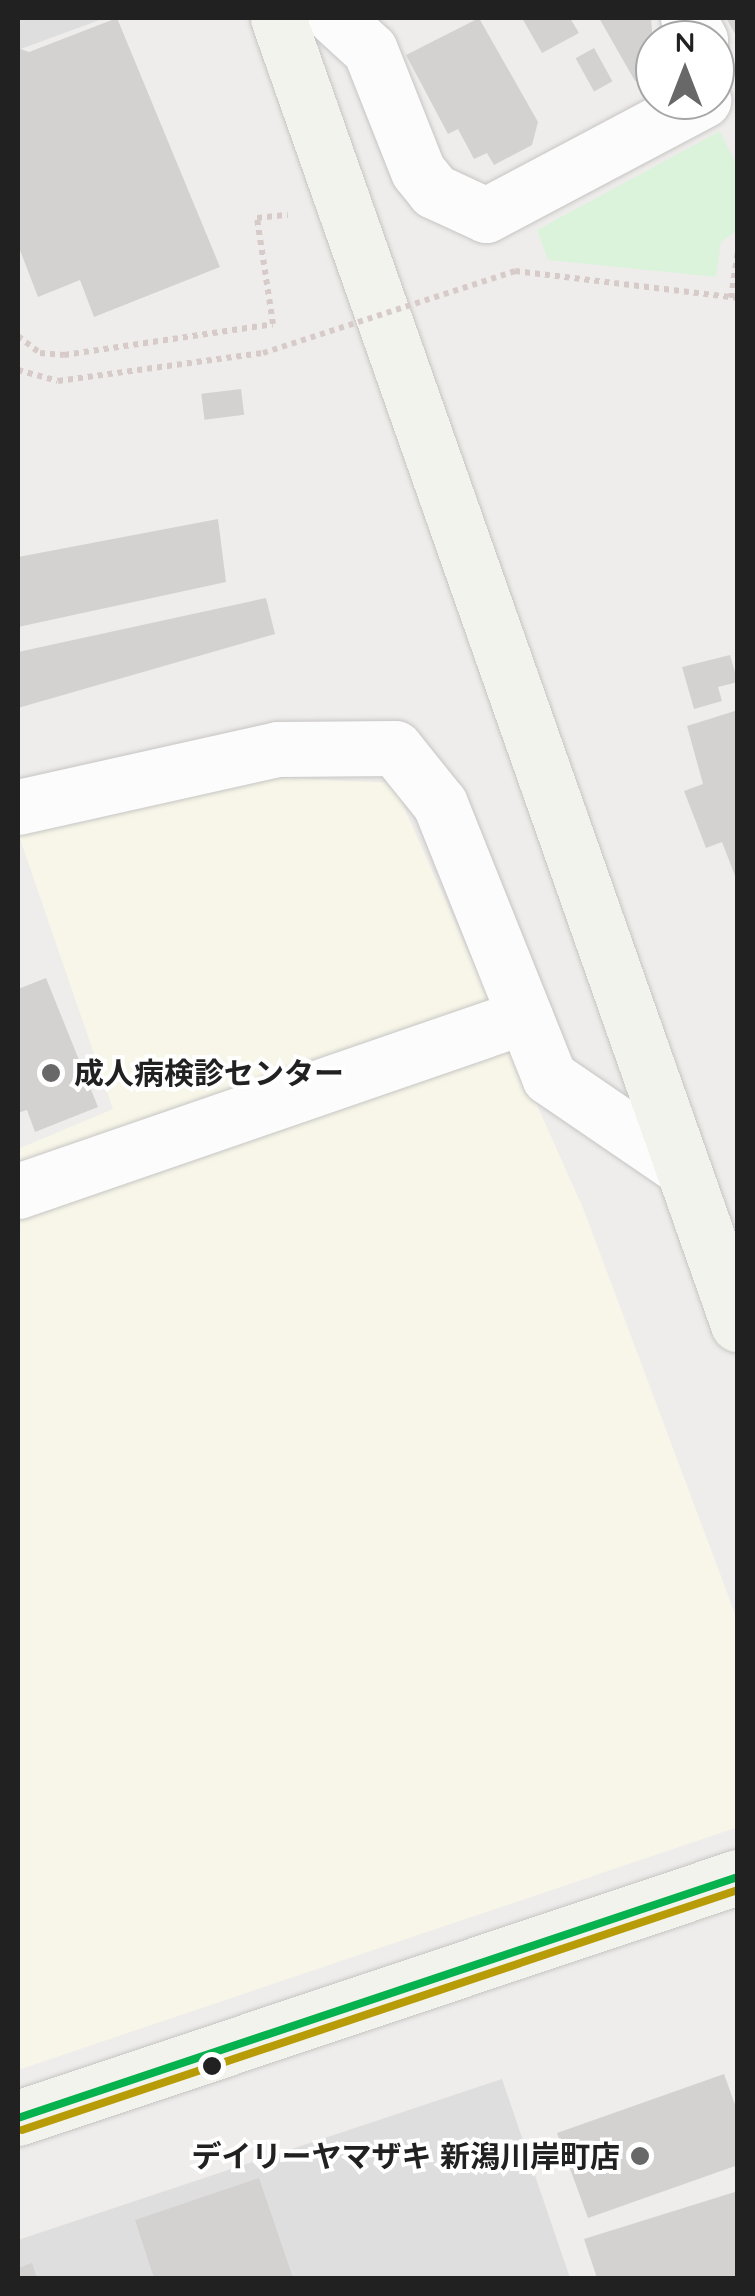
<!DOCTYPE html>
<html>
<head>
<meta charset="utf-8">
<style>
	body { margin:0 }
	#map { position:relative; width:755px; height:2296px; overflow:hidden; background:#efedeb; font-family:Quicksand,"Noto Sans JP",sans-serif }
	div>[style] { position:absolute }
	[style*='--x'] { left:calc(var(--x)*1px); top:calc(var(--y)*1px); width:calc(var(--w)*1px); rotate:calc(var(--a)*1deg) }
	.education>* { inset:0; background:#f7f6e8 }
	.park>* { inset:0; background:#dbf2db }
	.parking>* { inset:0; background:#dfdede }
	.building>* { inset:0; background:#d4d2d0; transform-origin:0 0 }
	.path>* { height:6px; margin-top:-3px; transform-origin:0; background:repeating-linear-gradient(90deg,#d7cbc9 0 5px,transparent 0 10px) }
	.roads { filter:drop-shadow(0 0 2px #c6c5c4) drop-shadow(0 0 2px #c6c5c4) }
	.street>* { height:55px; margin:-27.5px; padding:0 27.5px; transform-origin:27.5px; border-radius:27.5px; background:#fdfcfc }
	.secondary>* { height:55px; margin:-27.5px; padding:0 27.5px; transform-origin:27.5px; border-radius:27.5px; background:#f3f3ed }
	.path-bridge>* { height:6px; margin-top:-3px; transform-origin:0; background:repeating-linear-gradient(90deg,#d7cbc9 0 5px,transparent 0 10px) }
	.bus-1>* { height:8px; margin:-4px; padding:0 4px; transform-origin:4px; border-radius:4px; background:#05b24d }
	.bus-2>* { height:8px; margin:-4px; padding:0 4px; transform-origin:4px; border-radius:4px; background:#b79c07 }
	.dots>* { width:28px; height:28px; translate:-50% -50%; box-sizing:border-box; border:5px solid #fff; border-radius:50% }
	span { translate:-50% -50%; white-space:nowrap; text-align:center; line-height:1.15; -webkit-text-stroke:8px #fff; paint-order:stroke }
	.poi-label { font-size:30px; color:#212121; font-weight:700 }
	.left { translate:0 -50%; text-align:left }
	.right { translate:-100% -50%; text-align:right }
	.frame { position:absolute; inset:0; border:20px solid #212121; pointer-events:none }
	.north { position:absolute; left:635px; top:20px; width:100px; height:100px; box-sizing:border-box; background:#fff; border:2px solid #a6a6a6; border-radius:50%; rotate:0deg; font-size:28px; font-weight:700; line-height:40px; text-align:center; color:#212121 }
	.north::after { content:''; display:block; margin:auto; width:35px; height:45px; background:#696868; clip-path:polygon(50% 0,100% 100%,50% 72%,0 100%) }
</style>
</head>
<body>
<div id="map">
	<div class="education">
		<div style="clip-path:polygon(267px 777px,393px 783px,583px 1208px,737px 1619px,738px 1827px,18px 2070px,18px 1149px,113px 1109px,18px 833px)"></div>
	</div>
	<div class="park">
		<div style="clip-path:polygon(720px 131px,737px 166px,738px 230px,721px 242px,716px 277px,548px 260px,537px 230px)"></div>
	</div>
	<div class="parking">
		<div style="clip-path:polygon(18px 18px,105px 18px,18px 50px)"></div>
		<div style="clip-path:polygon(502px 2079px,570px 2278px,18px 2278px,18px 2240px)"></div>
	</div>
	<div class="building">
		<div style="clip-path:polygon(117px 18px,220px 267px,94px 317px,80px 280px,38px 297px,18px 245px,18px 48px,29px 52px)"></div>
		<div style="clip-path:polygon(479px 18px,538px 122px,532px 145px,494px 165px,487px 153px,474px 159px,458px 129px,448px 134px,406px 55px)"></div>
		<div style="clip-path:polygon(522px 18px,570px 18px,579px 33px,542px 53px)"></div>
		<div style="clip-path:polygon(599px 18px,651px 18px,655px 70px,635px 81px)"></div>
		<div style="clip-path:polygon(726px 18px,738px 18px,738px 39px)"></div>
		<div style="left:594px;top:48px;width:38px;height:21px;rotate:61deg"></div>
		<div style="left:241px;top:389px;width:26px;height:40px;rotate:83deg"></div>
		<div style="clip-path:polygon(218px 519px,226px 582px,18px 627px,18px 557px)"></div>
		<div style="clip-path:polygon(266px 598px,275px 634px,18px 708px,18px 652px)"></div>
		<div style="clip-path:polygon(730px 655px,738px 682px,718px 687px,722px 701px,694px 709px,682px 667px)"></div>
		<div style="clip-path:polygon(738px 710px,738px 881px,737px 881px,722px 842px,706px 848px,684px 791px,703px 784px,687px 726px)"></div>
		<div style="clip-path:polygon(46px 978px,98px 1107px,35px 1132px,27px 1110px,18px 1113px,18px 989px)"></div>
		<div style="clip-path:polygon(724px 2074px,738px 2113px,738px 2165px,588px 2218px,557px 2133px)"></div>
		<div style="clip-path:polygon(259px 2178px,293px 2278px,154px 2278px,135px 2220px)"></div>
		<div style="clip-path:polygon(738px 2191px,738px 2278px,597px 2278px,584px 2239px)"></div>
		<div style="clip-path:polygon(32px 2263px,37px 2278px,18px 2278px,18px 2268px)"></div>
	</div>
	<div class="path">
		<div style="--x:515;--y:271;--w:225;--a:6.9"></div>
		<div style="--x:731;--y:298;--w:49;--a:-81.7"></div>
		<div style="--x:18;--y:336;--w:28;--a:38"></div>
		<div style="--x:40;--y:353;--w:24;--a:5"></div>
		<div style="--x:64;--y:355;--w:211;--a:-8.4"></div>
		<div style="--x:273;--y:324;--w:107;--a:-98.6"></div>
		<div style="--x:257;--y:218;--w:31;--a:-6"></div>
		<div style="--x:18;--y:370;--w:41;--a:15.4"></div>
		<div style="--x:58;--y:381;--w:207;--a:-7.8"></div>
	</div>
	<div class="roads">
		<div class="street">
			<div style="--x:335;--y:18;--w:47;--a:42.4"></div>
			<div style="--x:370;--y:50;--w:130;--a:68.4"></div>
			<div style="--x:418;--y:171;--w:26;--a:51"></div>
			<div style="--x:434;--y:191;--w:57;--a:24.8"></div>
			<div style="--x:486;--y:215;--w:246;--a:-27.9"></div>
			<div style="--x:688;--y:18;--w:25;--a:61"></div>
			<div style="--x:18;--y:807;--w:266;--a:-12.6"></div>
			<div style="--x:278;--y:749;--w:117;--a:-0.5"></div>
			<div style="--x:395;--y:748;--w:72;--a:51.2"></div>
			<div style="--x:440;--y:804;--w:294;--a:68.2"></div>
			<div style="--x:549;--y:1077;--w:160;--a:34.3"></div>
			<div style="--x:18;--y:1191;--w:536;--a:-19.04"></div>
		</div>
		<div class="secondary">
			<div style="--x:278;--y:18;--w:1385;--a:70.6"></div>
			<div style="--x:18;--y:2118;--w:759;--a:-18.51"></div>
		</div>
	</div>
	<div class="path-bridge">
		<div style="--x:263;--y:353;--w:265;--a:-18"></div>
	</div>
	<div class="bus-1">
		<div style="--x:18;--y:2118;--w:759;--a:-18.51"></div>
	</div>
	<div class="bus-2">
		<div style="--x:22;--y:2130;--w:755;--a:-18.53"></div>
	</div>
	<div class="dots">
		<div style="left:51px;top:1073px;background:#696868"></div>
		<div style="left:212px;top:2066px;background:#212121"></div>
		<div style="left:640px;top:2156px;background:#696868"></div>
	</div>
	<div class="poi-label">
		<span class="left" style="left:74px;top:1073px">成人病検診センター</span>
		<span class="right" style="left:620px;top:2156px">デイリーヤマザキ 新潟川岸町店</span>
	</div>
	<div class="frame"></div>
	<div class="north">N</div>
</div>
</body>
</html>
